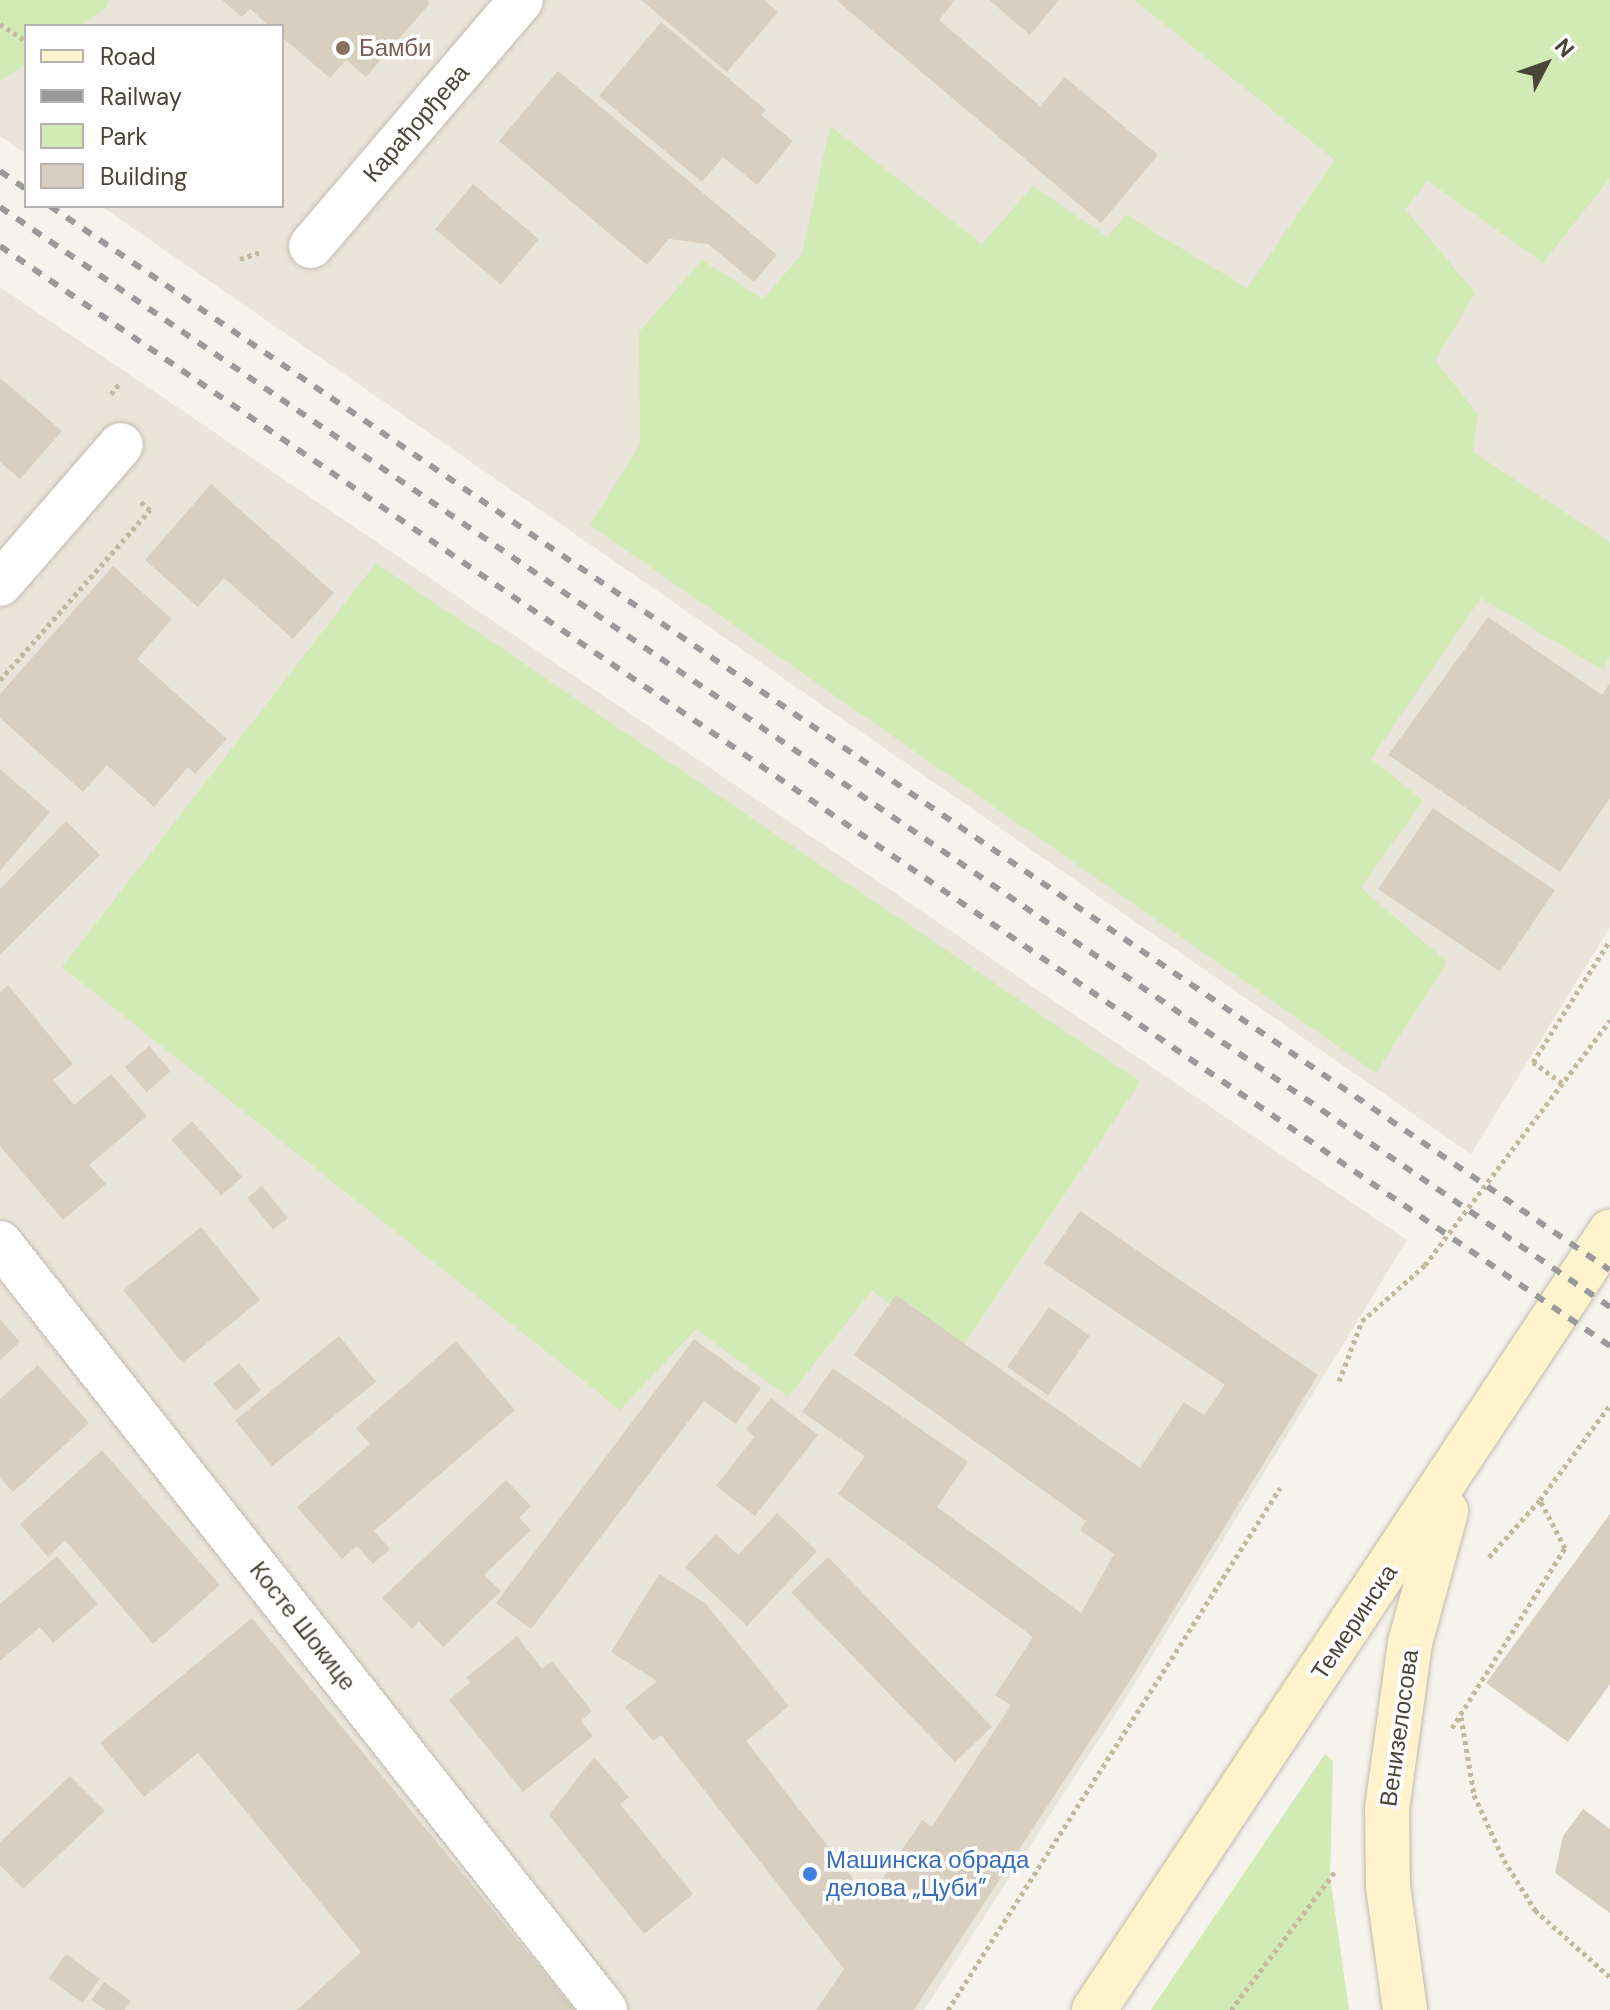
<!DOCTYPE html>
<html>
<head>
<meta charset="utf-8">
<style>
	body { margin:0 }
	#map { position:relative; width:1610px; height:2010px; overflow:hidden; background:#f6f3ec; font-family:"DM Sans",sans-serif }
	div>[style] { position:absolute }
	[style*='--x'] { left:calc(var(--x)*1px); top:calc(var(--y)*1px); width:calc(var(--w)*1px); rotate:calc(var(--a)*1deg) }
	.residential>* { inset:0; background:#eae5da }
	.green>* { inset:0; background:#d2eab5 }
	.building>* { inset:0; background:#d8cfc1; transform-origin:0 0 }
	.path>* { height:5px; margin-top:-2.5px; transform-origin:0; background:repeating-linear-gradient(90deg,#c4b79f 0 4px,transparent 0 8px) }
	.roads { filter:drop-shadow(0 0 2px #c2bbae) drop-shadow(0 0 2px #c2bbae) }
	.street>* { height:44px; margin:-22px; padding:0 22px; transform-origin:22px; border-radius:22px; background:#fff }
	.secondary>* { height:44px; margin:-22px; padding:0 22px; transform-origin:22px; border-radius:22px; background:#fff3cd }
	.rail>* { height:6px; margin-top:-3px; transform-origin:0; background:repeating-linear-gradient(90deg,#9a9a9a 0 10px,transparent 0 20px) }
	.dots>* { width:22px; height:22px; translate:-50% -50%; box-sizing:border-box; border:4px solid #fff; border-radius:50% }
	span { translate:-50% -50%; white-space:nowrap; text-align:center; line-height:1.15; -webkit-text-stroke:7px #fff; paint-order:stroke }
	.education-label { font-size:24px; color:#785e54 }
	.left { translate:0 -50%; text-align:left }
	.street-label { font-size:24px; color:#4b4439 }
	.shop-label { font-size:24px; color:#366cbe }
	.legend { position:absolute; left:24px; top:24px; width:260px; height:184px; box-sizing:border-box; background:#fff; border:2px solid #b7b4b0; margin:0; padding:10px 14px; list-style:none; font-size:24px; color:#4b4439 }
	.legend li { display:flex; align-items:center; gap:16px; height:40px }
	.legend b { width:40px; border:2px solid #b7b4b0 }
	.north { position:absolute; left:1506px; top:24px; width:80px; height:80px; -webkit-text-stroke:6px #fff; paint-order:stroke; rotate:49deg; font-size:22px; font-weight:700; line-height:32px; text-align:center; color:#4b4439 }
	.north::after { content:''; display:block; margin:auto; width:28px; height:36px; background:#4b4439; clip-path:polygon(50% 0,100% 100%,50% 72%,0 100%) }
</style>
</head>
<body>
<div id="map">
	<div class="residential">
		<div style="clip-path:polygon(0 0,1610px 0,1610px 927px,1471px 1154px,101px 206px,282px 206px,282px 26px,26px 26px,26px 154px,0 136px)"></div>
		<div style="clip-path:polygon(0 287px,1407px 1240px,1131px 1690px,924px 2010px,0 2010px)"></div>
	</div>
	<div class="green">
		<div style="clip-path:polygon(0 0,109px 0,106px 8px,81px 26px,26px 26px,26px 64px,0 81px)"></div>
		<div style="clip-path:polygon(1134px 0,1610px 0,1610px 178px,1543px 263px,1428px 181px,1405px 209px,1475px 293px,1435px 360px,1478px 415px,1473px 452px,1610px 542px,1610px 655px,1603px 670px,1481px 598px,1371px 759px,1423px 800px,1361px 888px,1447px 962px,1376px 1073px,590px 525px,640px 444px,639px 332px,702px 260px,763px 299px,802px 254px,830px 126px,982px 244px,1033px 186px,1107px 237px,1126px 215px,1247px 288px,1335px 160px)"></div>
		<div style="clip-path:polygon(376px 563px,1140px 1082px,955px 1357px,872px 1290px,788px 1397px,696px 1329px,620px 1410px,62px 967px)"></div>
		<div style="clip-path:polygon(1325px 1754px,1333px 1761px,1330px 1877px,1349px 2010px,1151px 2010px)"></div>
	</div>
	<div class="building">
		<div style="clip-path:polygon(222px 0,427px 0,430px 3px,366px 77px,346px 60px,330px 78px,282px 37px,282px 26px,269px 26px,250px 9px,242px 17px)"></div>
		<div style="clip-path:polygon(641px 0,764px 0,778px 12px,727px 72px)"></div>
		<div style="clip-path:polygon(836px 0,955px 0,939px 20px,1040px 106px,1065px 77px,1158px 155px,1101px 223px)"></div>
		<div style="clip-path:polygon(989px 0,1059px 0,1030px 35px)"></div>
		<div style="clip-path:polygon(661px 22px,766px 110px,761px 115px,793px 141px,757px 185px,723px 157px,702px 182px,599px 96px)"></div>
		<div style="clip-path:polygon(558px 71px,777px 255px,754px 282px,708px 244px,669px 239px,647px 265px,499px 141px)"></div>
		<div style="left:473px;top:184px;width:86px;height:59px;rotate:40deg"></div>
		<div style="clip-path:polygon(0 378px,62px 431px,20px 479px,0 462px)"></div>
		<div style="clip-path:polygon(211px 484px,334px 593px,293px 639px,224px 578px,198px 607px,145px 560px)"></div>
		<div style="clip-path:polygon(113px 566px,172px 619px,137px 659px,227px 739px,195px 774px,188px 767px,154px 807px,107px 765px,83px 792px,0 718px,0 694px)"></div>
		<div style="clip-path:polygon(1488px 617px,1602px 695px,1610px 683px,1610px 798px,1560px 872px,1388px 755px)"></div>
		<div style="clip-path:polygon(0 769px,50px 812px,0 871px)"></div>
		<div style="left:1433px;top:808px;width:147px;height:98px;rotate:34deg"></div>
		<div style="clip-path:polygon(66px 821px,100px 855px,0 955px,0 889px)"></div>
		<div style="clip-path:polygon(8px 985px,73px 1064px,53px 1080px,74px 1105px,111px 1074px,147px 1116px,89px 1165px,106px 1184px,63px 1220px,0 1146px,0 992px)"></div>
		<div style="left:149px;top:1046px;width:33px;height:32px;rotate:49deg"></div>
		<div style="left:192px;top:1121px;width:75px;height:28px;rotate:48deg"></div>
		<div style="left:262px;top:1186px;width:41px;height:19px;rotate:51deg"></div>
		<div style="clip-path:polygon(1080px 1211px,1318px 1375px,1136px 1671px,914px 2010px,816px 2010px,844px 1969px,661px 1735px,653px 1741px,625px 1707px,657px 1681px,611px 1652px,659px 1574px,705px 1603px,789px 1706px,746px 1741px,869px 1899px,922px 1820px,932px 1827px,1011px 1705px,995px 1695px,1033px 1637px,838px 1494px,865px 1456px,802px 1412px,833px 1368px,968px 1462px,937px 1507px,1081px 1613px,1114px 1554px,1080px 1530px,1086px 1521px,854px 1355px,896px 1295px,1140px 1468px,1184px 1402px,1204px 1415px,1225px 1385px,1044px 1263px)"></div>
		<div style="left:201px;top:1227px;width:94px;height:100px;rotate:51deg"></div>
		<div style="left:1049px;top:1307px;width:50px;height:73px;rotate:35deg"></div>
		<div style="clip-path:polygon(0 1319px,20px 1342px,0 1360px)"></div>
		<div style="left:339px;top:1336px;width:59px;height:134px;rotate:51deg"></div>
		<div style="clip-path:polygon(694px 1339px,761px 1388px,736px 1424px,704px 1401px,531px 1629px,496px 1603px)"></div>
		<div style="clip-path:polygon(456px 1341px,515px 1410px,374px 1531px,390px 1549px,373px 1564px,357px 1546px,342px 1559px,297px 1507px,370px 1444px,356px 1428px)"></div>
		<div style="left:239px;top:1363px;width:35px;height:33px;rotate:51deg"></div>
		<div style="clip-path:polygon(38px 1365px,89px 1423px,13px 1492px,0 1478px,0 1399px)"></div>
		<div style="clip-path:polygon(771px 1398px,818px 1435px,755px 1516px,716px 1486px,754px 1437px,746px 1430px)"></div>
		<div style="clip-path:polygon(102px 1450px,220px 1585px,153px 1644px,65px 1540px,48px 1557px,20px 1524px)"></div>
		<div style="clip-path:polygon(506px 1480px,531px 1506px,519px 1518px,531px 1530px,484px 1575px,501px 1591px,443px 1647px,419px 1622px,412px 1629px,382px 1598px)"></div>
		<div style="clip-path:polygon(777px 1513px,817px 1551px,747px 1626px,685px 1567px,716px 1534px,738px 1555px)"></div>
		<div style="clip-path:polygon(1610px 1514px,1610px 1684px,1568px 1742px,1486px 1683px)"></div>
		<div style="clip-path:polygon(57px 1556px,98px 1604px,53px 1643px,40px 1627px,0 1661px,0 1604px)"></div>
		<div style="left:828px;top:1557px;width:236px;height:51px;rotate:46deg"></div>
		<div style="clip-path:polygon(252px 1618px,496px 1914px,575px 2010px,297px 2010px,361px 1952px,198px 1753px,144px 1797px,100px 1743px)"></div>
		<div style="clip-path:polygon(517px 1636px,542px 1669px,552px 1661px,592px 1711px,581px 1721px,593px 1736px,523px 1792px,449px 1700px,471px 1682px,466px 1678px)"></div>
		<div style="clip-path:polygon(594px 1757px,629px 1797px,620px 1804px,693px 1894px,644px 1934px,549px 1815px)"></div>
		<div style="clip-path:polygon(70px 1776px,105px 1811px,23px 1889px,0 1865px,0 1842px)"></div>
		<div style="clip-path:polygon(1583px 1809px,1610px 1829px,1610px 1913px,1555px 1873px,1563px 1836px)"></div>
		<div style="left:66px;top:1954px;width:42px;height:30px;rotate:36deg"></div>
		<div style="clip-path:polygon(104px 1982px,131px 2001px,125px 2010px,106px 2010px,91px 2000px)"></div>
	</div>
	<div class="path">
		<div style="--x:0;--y:24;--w:31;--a:33"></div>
		<div style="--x:240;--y:259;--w:21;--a:-19"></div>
		<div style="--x:111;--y:394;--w:13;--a:-51"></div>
		<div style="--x:0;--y:680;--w:227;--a:-48.6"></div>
		<div style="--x:150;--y:510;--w:13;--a:-138"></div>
		<div style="--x:1562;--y:1083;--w:36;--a:-144"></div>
		<div style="--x:1533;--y:1062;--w:144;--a:-57.7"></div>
		<div style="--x:1339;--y:1381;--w:64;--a:-69"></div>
		<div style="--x:1362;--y:1321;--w:84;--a:-41.6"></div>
		<div style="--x:1425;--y:1265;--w:307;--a:-52.9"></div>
		<div style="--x:1489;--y:1557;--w:76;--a:-48.2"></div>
		<div style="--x:1540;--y:1500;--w:118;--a:-53.6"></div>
		<div style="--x:1461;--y:1717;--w:79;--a:80.5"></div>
		<div style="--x:1474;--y:1795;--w:72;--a:65.2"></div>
		<div style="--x:1504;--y:1860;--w:59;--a:58.2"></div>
		<div style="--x:1535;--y:1910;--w:101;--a:41.8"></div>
		<div style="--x:1452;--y:1728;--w:213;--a:-57.9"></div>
		<div style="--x:1565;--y:1548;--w:54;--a:-117.5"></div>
		<div style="--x:948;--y:2010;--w:619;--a:-57.54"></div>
		<div style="--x:1231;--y:2010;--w:176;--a:-53.1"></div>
	</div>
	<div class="roads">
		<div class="street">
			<div style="--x:311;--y:246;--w:323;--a:-49.5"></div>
			<div style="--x:0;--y:584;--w:184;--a:-49"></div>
			<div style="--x:0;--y:1243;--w:977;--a:51.73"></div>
		</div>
		<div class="secondary">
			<div style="--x:1094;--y:2010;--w:934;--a:-56.45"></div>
			<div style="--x:1405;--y:2010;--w:125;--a:-97.8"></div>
			<div style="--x:1388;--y:1886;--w:77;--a:-90.7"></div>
			<div style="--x:1387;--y:1809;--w:168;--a:-82.1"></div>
			<div style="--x:1410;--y:1643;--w:137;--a:-74.7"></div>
		</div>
	</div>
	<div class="rail">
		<div style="--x:0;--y:171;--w:32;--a:35"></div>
		<div style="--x:50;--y:206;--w:1888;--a:34.3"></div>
		<div style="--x:0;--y:207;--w:1950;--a:34.34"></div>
		<div style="--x:0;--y:246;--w:1950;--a:34.34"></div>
	</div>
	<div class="dots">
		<div style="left:343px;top:48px;background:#8d6e63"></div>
		<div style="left:810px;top:1874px;background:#3f7fe0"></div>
	</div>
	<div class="education-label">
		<span class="left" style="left:359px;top:48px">Бамби</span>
	</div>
	<div class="street-label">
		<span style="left:416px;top:123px;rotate:-49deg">Карађорђева</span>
		<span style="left:1354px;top:1622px;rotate:-56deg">Темеринска</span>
		<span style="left:303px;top:1626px;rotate:52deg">Косте Шокице</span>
		<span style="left:1399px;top:1728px;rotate:-82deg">Венизелосова</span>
	</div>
	<div class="shop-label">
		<span class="left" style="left:826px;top:1874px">Машинска обрада<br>делова „Цуби”</span>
	</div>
	<ul class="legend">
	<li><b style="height:10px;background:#fff3cd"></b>Road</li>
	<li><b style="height:10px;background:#9a9a9a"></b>Railway</li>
	<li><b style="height:22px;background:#d2eab5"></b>Park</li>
	<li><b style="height:22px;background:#d8cfc1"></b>Building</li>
	</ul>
	<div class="north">N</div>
</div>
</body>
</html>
